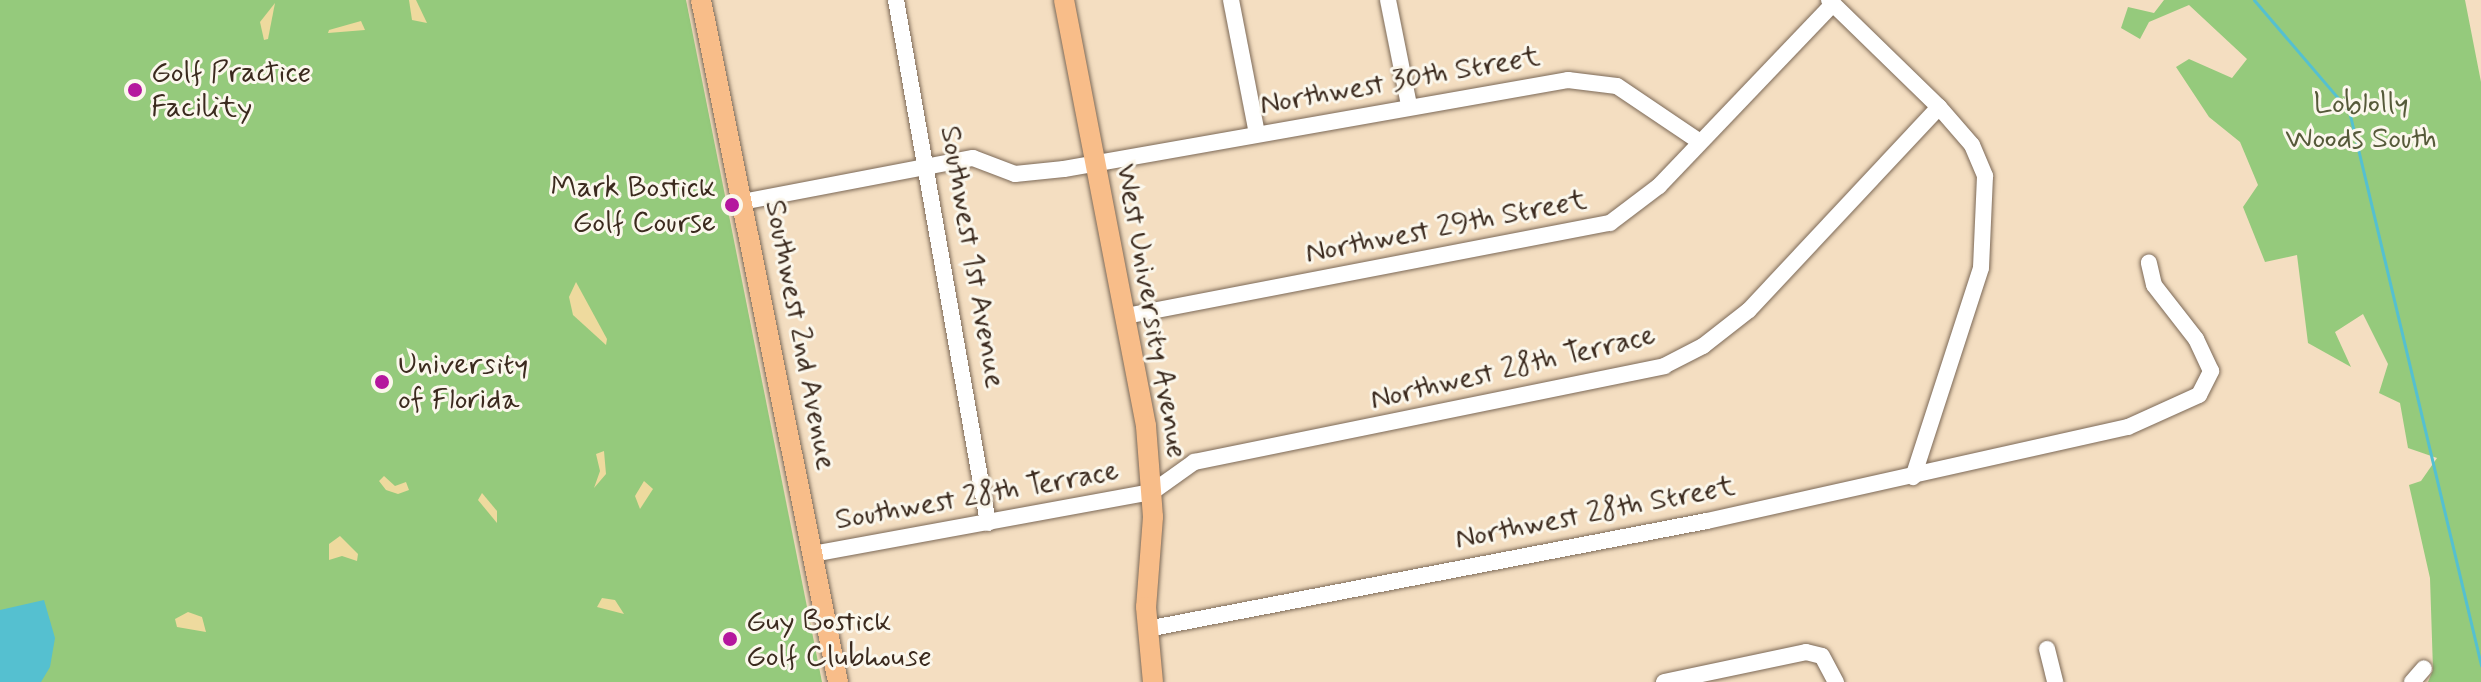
<!DOCTYPE html>
<html>
<head>
<meta charset="utf-8">
<style>
	body { margin:0 }
	#map { position:relative; width:2481px; height:682px; overflow:hidden; background:#f4dec1; font-family:Mynerve,sans-serif }
	div>[style] { position:absolute }
	[style*='--x'] { left:calc(var(--x)*1px); top:calc(var(--y)*1px); width:calc(var(--w)*1px); rotate:calc(var(--a)*1deg) }
	.green>* { inset:0; background:#95ca7c }
	.sand>* { inset:0; background:#eeda9e }
	.water>* { inset:0; background:#55c0d0 }
	.stream>* { height:3px; margin:-1.5px; padding:0 1.5px; transform-origin:1.5px; border-radius:1.5px; background:#55c0d0 }
	.roads { filter:drop-shadow(0 0 2px #7c6957) drop-shadow(0 0 2px #7c6957) }
	.minor>* { height:16px; margin:-8px; padding:0 8px; transform-origin:8px; border-radius:8px; background:#fff }
	.major>* { height:20px; margin:-10px; padding:0 10px; transform-origin:10px; border-radius:10px; background:#f8bd89 }
	.dots>* { width:22px; height:22px; translate:-50% -50%; box-sizing:border-box; border:4px solid #fbf7ec; border-radius:50% }
	span { translate:-50% -50%; white-space:nowrap; text-align:center; line-height:1.15; -webkit-text-stroke:6px #fbf7ec; paint-order:stroke }
	.poi-label { font-size:30px; color:#3b2a1e }
	.left { translate:0 -50%; text-align:left }
	.right { translate:-100% -50%; text-align:right }
	.street-label { font-size:30px; color:#3b2a1e }
	.park-label { font-size:30px; color:#565a3a }
</style>
</head>
<body>
<div id="map">
	<div class="green">
		<div style="clip-path:polygon(0 0,686px 0,822px 682px,0 682px)"></div>
		<div style="clip-path:polygon(2164px 0,2465px 0,2481px 82px,2481px 682px,2428px 682px,2433px 670px,2430px 578px,2409px 485px,2421px 481px,2437px 458px,2408px 448px,2400px 403px,2379px 393px,2388px 364px,2363px 314px,2335px 332px,2351px 367px,2308px 343px,2297px 255px,2265px 262px,2243px 207px,2258px 185px,2240px 142px,2209px 117px,2176px 67px,2189px 59px,2232px 78px,2247px 59px,2189px 5px,2149px 22px,2140px 39px,2121px 28px,2128px 7px,2154px 13px)"></div>
	</div>
	<div class="sand">
		<div style="clip-path:polygon(409px 0,416px 0,427px 23px,412px 20px)"></div>
		<div style="clip-path:polygon(275px 3px,268px 39px,264px 40px,260px 22px)"></div>
		<div style="clip-path:polygon(361px 21px,365px 30px,328px 33px,329px 30px)"></div>
		<div style="clip-path:polygon(576px 282px,607px 339px,606px 345px,573px 315px,569px 297px)"></div>
		<div style="clip-path:polygon(604px 451px,606px 474px,594px 488px,600px 471px,596px 454px)"></div>
		<div style="clip-path:polygon(384px 476px,395px 486px,406px 482px,409px 490px,398px 494px,386px 490px,379px 481px)"></div>
		<div style="clip-path:polygon(644px 481px,653px 489px,640px 509px,635px 496px)"></div>
		<div style="clip-path:polygon(482px 493px,497px 511px,497px 523px,478px 500px)"></div>
		<div style="clip-path:polygon(340px 536px,358px 554px,357px 561px,342px 556px,329px 560px,329px 544px)"></div>
		<div style="clip-path:polygon(602px 598px,615px 600px,624px 614px,597px 607px)"></div>
		<div style="clip-path:polygon(188px 612px,202px 617px,206px 632px,177px 627px,175px 619px)"></div>
	</div>
	<div class="water">
		<div style="clip-path:polygon(44px 600px,55px 638px,50px 667px,41px 682px,0 682px,0 610px)"></div>
	</div>
	<div class="stream">
		<div style="--x:2254;--y:0;--w:146;--a:49.4"></div>
		<div style="--x:2349;--y:111;--w:570;--a:76.6"></div>
	</div>
	<div class="roads">
		<div class="minor">
			<div style="--x:896;--y:0;--w:531;--a:80.02"></div>
			<div style="--x:1231;--y:0;--w:136;--a:79"></div>
			<div style="--x:1388;--y:0;--w:107;--a:78.7"></div>
			<div style="--x:1829;--y:0;--w:153;--a:44.2"></div>
			<div style="--x:1939;--y:107;--w:50;--a:49"></div>
			<div style="--x:1972;--y:145;--w:34;--a:67"></div>
			<div style="--x:1985;--y:176;--w:92;--a:92.5"></div>
			<div style="--x:1981;--y:268;--w:220;--a:108"></div>
			<div style="--x:742;--y:202;--w:235;--a:-10.8"></div>
			<div style="--x:973;--y:158;--w:45;--a:20.9"></div>
			<div style="--x:1015;--y:174;--w:49;--a:-5.8"></div>
			<div style="--x:1064;--y:169;--w:512;--a:-10.01"></div>
			<div style="--x:1568;--y:80;--w:49;--a:7"></div>
			<div style="--x:1617;--y:86;--w:100;--a:34"></div>
			<div style="--x:1126;--y:316;--w:493;--a:-10.9"></div>
			<div style="--x:1610;--y:223;--w:61;--a:-37.1"></div>
			<div style="--x:1659;--y:186;--w:252;--a:-46.3"></div>
			<div style="--x:813;--y:554;--w:345;--a:-10.4"></div>
			<div style="--x:1152;--y:492;--w:52;--a:-35.5"></div>
			<div style="--x:1194;--y:462;--w:480;--a:-11.5"></div>
			<div style="--x:1664;--y:366;--w:44;--a:-27.1"></div>
			<div style="--x:1703;--y:346;--w:58;--a:-38"></div>
			<div style="--x:1749;--y:310;--w:278;--a:-46.9"></div>
			<div style="--x:1147;--y:629;--w:570;--a:-10.92"></div>
			<div style="--x:1707;--y:521;--w:431;--a:-12.6"></div>
			<div style="--x:2128;--y:427;--w:78;--a:-24.3"></div>
			<div style="--x:2199;--y:395;--w:27;--a:-63"></div>
			<div style="--x:2211;--y:371;--w:35;--a:-115"></div>
			<div style="--x:2196;--y:339;--w:68;--a:-127.9"></div>
			<div style="--x:2154;--y:285;--w:23;--a:-103"></div>
			<div style="--x:2047;--y:649;--w:34;--a:76"></div>
			<div style="--x:1664;--y:682;--w:145;--a:-11.9"></div>
			<div style="--x:1806;--y:652;--w:16;--a:14"></div>
			<div style="--x:1822;--y:656;--w:30;--a:62"></div>
			<div style="--x:2412;--y:682;--w:18;--a:-49"></div>
		</div>
		<div class="major">
			<div style="--x:701;--y:0;--w:696;--a:78.64"></div>
			<div style="--x:1064;--y:0;--w:434;--a:79.1"></div>
			<div style="--x:1146;--y:426;--w:91;--a:85.6"></div>
			<div style="--x:1153;--y:517;--w:90;--a:94.4"></div>
			<div style="--x:1146;--y:607;--w:75;--a:84.7"></div>
		</div>
	</div>
	<div class="dots">
		<div style="left:135px;top:90px;background:#b5179e"></div>
		<div style="left:732px;top:205px;background:#b5179e"></div>
		<div style="left:382px;top:382px;background:#b5179e"></div>
		<div style="left:730px;top:639px;background:#b5179e"></div>
	</div>
	<div class="poi-label">
		<span class="left" style="left:151px;top:90px">Golf Practice<br>Facility</span>
		<span class="right" style="left:716px;top:205px">Mark Bostick<br>Golf Course</span>
		<span class="left" style="left:398px;top:382px">University<br>of Florida</span>
		<span class="left" style="left:746px;top:639px">Guy Bostick<br>Golf Clubhouse</span>
	</div>
	<div class="street-label">
		<span style="left:1400px;top:81px;rotate:-10deg">Northwest 30th Street</span>
		<span style="left:1446px;top:227px;rotate:-11deg">Northwest 29th Street</span>
		<span style="left:972px;top:257px;rotate:80deg">Southwest 1st Avenue</span>
		<span style="left:1151px;top:311px;rotate:80deg">West University Avenue</span>
		<span style="left:800px;top:335px;rotate:79deg">Southwest 2nd Avenue</span>
		<span style="left:1513px;top:368px;rotate:-13deg">Northwest 28th Terrace</span>
		<span style="left:977px;top:496px;rotate:-10deg">Southwest 28th Terrace</span>
		<span style="left:1595px;top:513px;rotate:-11deg">Northwest 28th Street</span>
	</div>
	<div class="park-label">
		<span style="left:2361px;top:121px">Loblolly<br>Woods South</span>
	</div>
</div>
</body>
</html>
